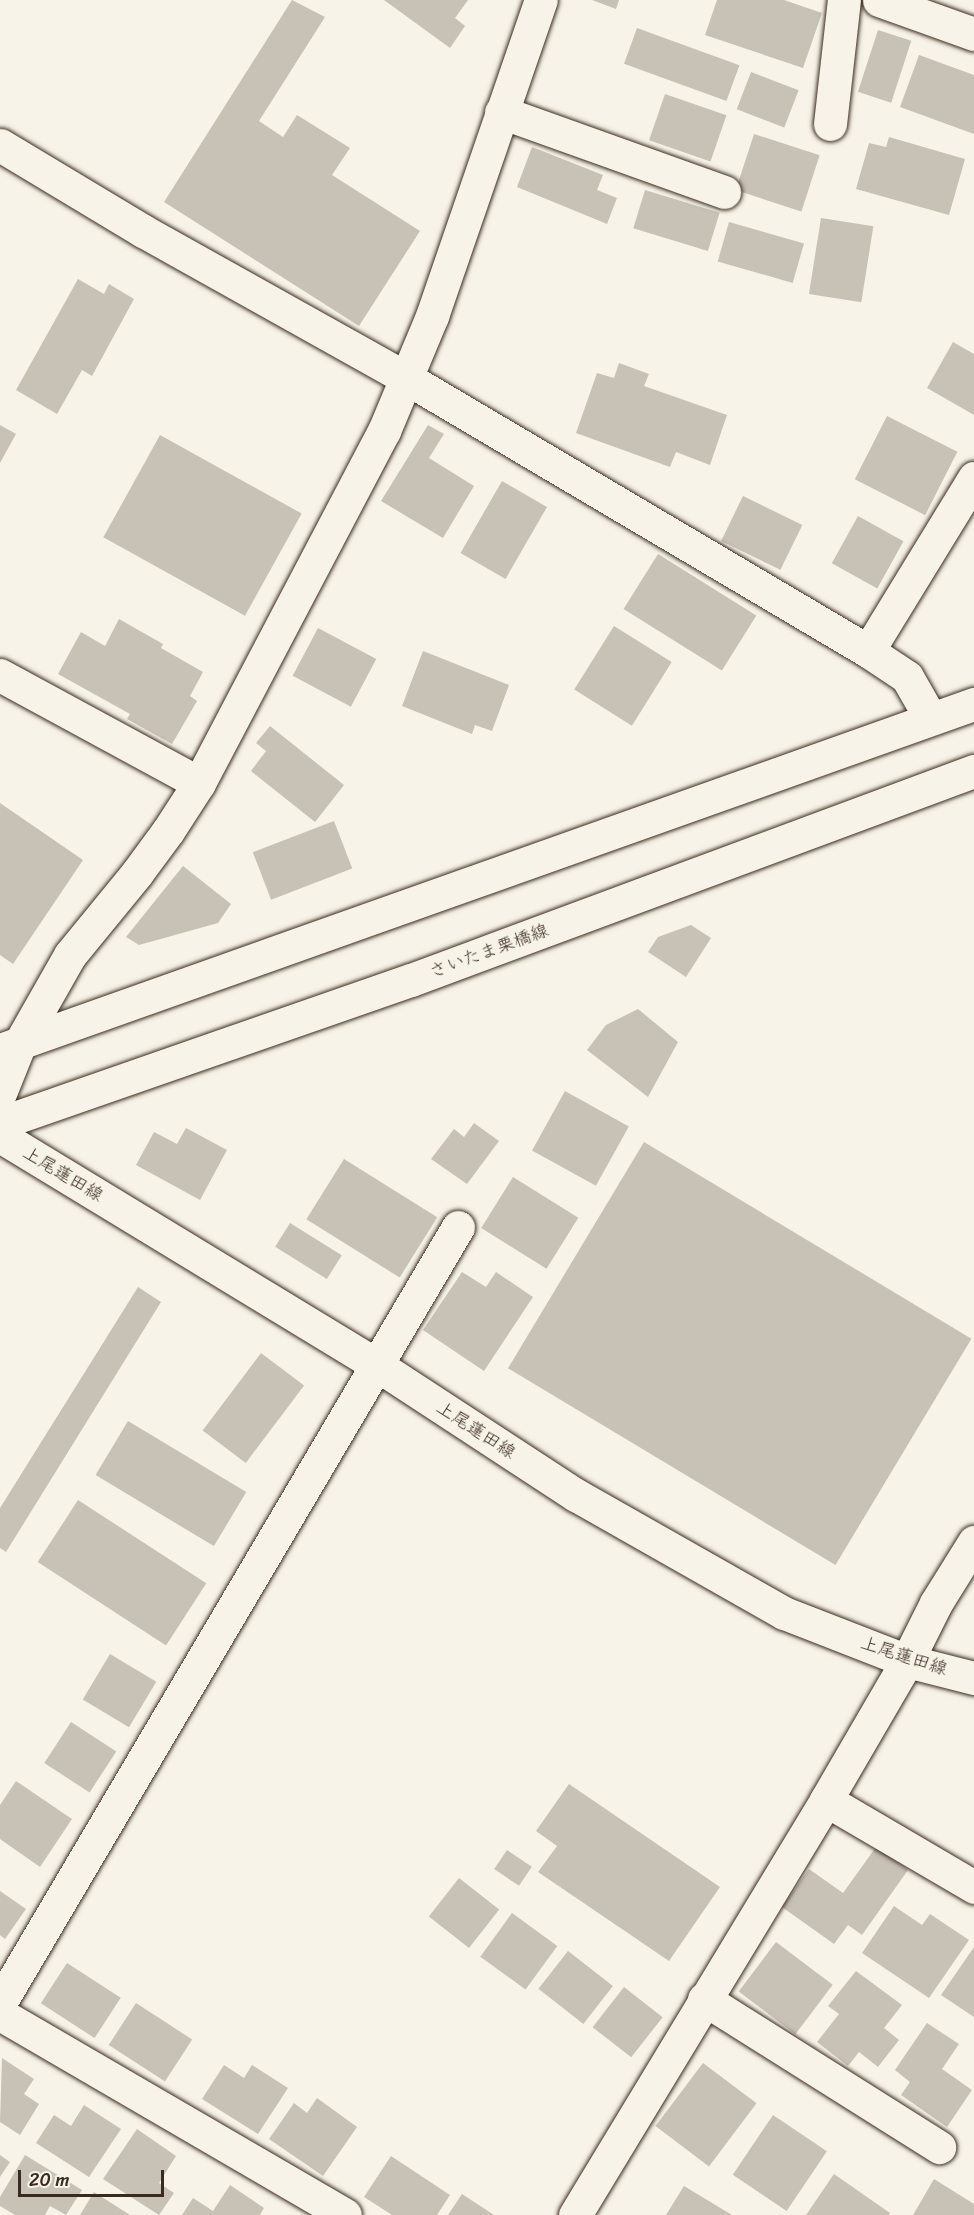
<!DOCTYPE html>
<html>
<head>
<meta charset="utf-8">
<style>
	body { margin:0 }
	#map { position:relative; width:974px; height:2215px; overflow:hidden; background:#f7f3e8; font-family:Sriracha,"Klee One",sans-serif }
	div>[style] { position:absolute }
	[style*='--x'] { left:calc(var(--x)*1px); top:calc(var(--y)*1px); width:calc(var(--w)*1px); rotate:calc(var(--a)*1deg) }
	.building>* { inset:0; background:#c8c1b6; transform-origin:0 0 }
	.roads { filter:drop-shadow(0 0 2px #3b2a1e) drop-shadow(0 0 2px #3b2a1e) }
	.minor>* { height:33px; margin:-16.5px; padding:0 16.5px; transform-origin:16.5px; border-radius:16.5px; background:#f7f3e8 }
	.major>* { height:33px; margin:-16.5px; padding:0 16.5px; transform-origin:16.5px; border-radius:16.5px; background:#f7f3e8 }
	span { translate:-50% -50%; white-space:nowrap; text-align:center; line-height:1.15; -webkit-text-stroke:4.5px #f7f3e8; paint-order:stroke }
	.street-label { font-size:18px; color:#3b2a1e }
	.scale { position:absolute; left:18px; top:2170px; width:146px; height:27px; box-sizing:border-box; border:3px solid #3b2a1e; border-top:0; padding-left:8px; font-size:18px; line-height:21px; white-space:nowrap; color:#3b2a1e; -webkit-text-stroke:4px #f7f3e8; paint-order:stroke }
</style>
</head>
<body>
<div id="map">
	<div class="building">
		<div style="clip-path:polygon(292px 0,325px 17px,259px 121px,283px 137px,297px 115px,350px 148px,332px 175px,420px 231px,359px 326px,164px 202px)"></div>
		<div style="clip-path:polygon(384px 0,468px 0,455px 18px,465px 26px,450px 48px)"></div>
		<div style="clip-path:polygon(592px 0,619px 0,616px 9px)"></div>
		<div style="clip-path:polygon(717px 0,784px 0,822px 13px,803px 68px,705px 35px)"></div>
		<div style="left:637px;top:28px;width:109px;height:38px;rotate:20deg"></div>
		<div style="left:878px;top:30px;width:35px;height:65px;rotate:18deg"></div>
		<div style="clip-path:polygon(919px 55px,974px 75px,974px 134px,900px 107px)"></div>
		<div style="left:751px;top:72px;width:51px;height:40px;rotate:21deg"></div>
		<div style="left:665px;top:94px;width:65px;height:49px;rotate:19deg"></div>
		<div style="left:754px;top:134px;width:69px;height:59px;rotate:18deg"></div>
		<div style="clip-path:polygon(889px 137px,965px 159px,949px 215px,856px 189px,869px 143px,886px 147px)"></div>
		<div style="clip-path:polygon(532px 147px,603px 175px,597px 190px,617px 198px,607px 224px,517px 187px)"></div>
		<div style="left:645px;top:190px;width:78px;height:40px;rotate:17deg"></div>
		<div style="left:821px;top:218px;width:53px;height:77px;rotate:9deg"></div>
		<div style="left:729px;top:222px;width:78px;height:41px;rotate:16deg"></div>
		<div style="clip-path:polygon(78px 279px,104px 294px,109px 284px,134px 299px,92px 376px,82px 370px,57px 414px,16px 390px)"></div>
		<div style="clip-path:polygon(953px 342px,974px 354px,974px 415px,927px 388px)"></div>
		<div style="clip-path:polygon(619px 363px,649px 374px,644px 386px,727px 415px,710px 465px,676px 452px,670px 467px,576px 433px,597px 373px,614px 378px)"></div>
		<div style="left:887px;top:416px;width:79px;height:71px;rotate:27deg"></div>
		<div style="clip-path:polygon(0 425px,16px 434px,0 463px)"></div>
		<div style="clip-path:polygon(428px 425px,444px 434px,429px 458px,474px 486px,443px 538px,381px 501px)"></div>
		<div style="left:160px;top:435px;width:162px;height:117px;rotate:29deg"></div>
		<div style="left:502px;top:481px;width:52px;height:83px;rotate:30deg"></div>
		<div style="left:743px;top:496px;width:66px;height:50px;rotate:26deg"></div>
		<div style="left:858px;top:516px;width:52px;height:54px;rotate:29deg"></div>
		<div style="left:658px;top:554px;width:116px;height:65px;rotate:32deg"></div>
		<div style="clip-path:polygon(119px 619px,163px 644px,161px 648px,203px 672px,190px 696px,197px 701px,172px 744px,127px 719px,130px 714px,58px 674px,81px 632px,105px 646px)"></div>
		<div style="left:614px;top:626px;width:68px;height:75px;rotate:32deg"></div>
		<div style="left:318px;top:628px;width:66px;height:54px;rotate:28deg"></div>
		<div style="clip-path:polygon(423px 651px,509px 685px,492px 731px,475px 725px,472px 734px,402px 706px)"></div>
		<div style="clip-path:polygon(270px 726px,344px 785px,315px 822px,251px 771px,266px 751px,256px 743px)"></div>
		<div style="clip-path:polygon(0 803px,83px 860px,13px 964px,0 955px)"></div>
		<div style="left:334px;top:821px;width:51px;height:87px;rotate:69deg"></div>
		<div style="clip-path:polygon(183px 866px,231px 904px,218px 923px,139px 945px,126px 937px)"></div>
		<div style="clip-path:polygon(691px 925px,711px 938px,686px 977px,648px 952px,658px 937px)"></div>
		<div style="clip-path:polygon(638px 1009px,678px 1042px,648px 1097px,587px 1050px,606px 1025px)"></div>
		<div style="left:565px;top:1091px;width:73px;height:68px;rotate:29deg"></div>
		<div style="clip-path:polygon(474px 1123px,499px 1141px,467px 1184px,431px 1159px,454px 1129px,464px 1137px)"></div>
		<div style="clip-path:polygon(186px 1128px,227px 1150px,200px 1200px,136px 1165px,154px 1132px,177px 1144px)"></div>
		<div style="left:644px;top:1142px;width:382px;height:264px;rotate:31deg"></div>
		<div style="left:344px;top:1159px;width:110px;height:71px;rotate:32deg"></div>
		<div style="left:513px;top:1177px;width:77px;height:60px;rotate:32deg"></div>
		<div style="left:290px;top:1223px;width:61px;height:28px;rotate:32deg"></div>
		<div style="clip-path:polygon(462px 1272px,486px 1287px,496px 1272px,533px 1297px,484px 1371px,423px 1330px)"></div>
		<div style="clip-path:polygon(138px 1287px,161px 1302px,6px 1552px,0 1548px,0 1508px)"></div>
		<div style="left:261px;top:1353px;width:54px;height:97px;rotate:37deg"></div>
		<div style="left:128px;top:1421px;width:138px;height:63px;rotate:31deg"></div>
		<div style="left:78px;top:1500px;width:153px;height:74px;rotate:33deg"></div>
		<div style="left:110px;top:1654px;width:54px;height:53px;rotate:31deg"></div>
		<div style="left:71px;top:1722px;width:54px;height:49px;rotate:33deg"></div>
		<div style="clip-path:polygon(16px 1781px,72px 1819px,40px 1867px,0 1839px,0 1805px)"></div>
		<div style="clip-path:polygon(569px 1784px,720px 1887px,669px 1961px,538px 1872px,557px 1846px,536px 1831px)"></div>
		<div style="clip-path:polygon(876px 1847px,908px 1870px,862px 1935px,848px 1925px,834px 1944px,782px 1907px,809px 1869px,843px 1893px)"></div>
		<div style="left:507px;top:1850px;width:30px;height:23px;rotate:34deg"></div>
		<div style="left:459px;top:1878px;width:51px;height:49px;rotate:38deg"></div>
		<div style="clip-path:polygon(0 1891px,26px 1909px,5px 1939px,0 1935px)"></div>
		<div style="clip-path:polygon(894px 1906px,922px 1925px,930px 1914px,969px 1940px,929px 1998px,862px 1953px)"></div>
		<div style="left:512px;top:1913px;width:56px;height:54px;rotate:36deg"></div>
		<div style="left:776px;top:1942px;width:71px;height:62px;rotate:37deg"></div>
		<div style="clip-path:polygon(974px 1947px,974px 2017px,941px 1995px)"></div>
		<div style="left:568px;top:1951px;width:57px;height:48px;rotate:38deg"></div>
		<div style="left:67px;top:1963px;width:64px;height:48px;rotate:33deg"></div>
		<div style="clip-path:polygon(856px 1971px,902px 2005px,884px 2028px,899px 2040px,878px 2067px,859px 2052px,848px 2066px,817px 2042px,839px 2014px,828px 2006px)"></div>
		<div style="left:624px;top:1987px;width:49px;height:51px;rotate:38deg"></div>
		<div style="left:136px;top:2003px;width:67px;height:50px;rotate:33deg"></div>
		<div style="clip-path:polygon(927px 2023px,959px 2044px,942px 2069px,972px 2090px,947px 2127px,901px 2095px,910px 2082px,895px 2070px)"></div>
		<div style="clip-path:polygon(2px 2058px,34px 2079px,24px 2094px,39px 2104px,20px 2135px,0 2122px)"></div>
		<div style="left:703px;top:2063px;width:67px;height:79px;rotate:37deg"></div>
		<div style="clip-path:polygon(224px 2065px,244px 2078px,252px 2065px,288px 2088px,258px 2134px,202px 2099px)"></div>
		<div style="clip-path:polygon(317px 2098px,357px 2127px,323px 2176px,269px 2139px,294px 2103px,307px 2113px)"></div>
		<div style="clip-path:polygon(84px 2105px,121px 2129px,89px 2177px,36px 2143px,54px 2115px,71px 2126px)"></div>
		<div style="left:773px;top:2115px;width:65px;height:72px;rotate:34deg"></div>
		<div style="clip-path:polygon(137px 2129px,176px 2156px,159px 2183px,174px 2193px,159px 2215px,103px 2179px)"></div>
		<div style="clip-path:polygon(0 2155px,10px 2162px,0 2177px)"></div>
		<div style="clip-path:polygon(25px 2155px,82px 2190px,66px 2215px,50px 2206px,45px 2215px,15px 2215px,0 2206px,0 2197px)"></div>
		<div style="clip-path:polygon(391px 2156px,450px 2195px,437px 2215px,392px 2215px,364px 2197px)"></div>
		<div style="clip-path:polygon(834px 2174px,890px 2213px,889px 2215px,806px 2215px)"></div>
		<div style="clip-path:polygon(934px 2179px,974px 2204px,974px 2215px,913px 2215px)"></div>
		<div style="clip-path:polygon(230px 2185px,264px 2208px,260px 2215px,182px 2215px,193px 2198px,213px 2211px)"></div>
		<div style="clip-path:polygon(684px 2186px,732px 2215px,666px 2215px)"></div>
		<div style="clip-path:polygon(94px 2192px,130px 2215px,80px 2215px)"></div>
		<div style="clip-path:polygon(462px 2194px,494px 2215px,448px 2215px)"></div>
	</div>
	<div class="roads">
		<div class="minor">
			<div style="--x:879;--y:0;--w:101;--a:19.7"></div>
			<div style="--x:501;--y:112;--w:237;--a:19.7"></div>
			<div style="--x:830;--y:124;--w:125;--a:-83.6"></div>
			<div style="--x:0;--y:145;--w:167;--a:31"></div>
			<div style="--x:143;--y:231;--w:304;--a:29.2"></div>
			<div style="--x:408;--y:379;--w:534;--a:30.6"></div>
			<div style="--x:868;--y:651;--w:47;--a:33.7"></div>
			<div style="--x:907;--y:677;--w:48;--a:60.3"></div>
			<div style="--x:868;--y:651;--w:203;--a:-58.5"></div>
			<div style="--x:0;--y:675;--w:226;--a:28.5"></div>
			<div style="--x:0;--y:1093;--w:54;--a:-68.2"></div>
			<div style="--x:20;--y:1043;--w:101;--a:-60.4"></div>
			<div style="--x:70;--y:955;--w:106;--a:-50.7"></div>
			<div style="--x:137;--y:873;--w:52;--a:-53.6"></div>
			<div style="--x:168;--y:831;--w:57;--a:-57.1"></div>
			<div style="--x:199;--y:783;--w:398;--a:-62.3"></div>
			<div style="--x:384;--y:431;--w:125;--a:-67.3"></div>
			<div style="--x:432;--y:316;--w:334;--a:-71"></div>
			<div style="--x:826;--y:1800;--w:172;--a:30.4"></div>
			<div style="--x:704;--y:1999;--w:278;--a:32.2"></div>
			<div style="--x:0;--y:2003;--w:901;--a:-59.45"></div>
			<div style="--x:0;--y:2014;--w:399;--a:30.2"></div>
			<div style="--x:575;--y:2215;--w:485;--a:-58.8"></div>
			<div style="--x:826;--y:1800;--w:161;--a:-59.8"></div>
			<div style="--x:907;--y:1661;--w:65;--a:-63.4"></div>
			<div style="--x:936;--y:1603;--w:72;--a:-58.1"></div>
		</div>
		<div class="major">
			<div style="--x:0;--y:1050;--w:1034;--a:-19.56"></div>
			<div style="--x:0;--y:1123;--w:435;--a:-19.2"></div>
			<div style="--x:411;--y:980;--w:601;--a:-20.37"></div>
			<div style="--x:0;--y:1136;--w:441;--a:31.3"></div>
			<div style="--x:377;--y:1365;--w:238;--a:33.2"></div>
			<div style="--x:576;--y:1495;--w:239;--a:29.6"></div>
			<div style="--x:784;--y:1613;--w:132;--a:21.3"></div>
			<div style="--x:907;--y:1661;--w:69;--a:14.2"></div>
		</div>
	</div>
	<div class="street-label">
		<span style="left:489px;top:951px;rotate:-20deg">さいたま栗橋線</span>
		<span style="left:63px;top:1174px;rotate:31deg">上尾蓮田線</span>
		<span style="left:476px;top:1430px;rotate:33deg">上尾蓮田線</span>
		<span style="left:904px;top:1656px;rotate:18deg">上尾蓮田線</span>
	</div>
	<div class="scale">20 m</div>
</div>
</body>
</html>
